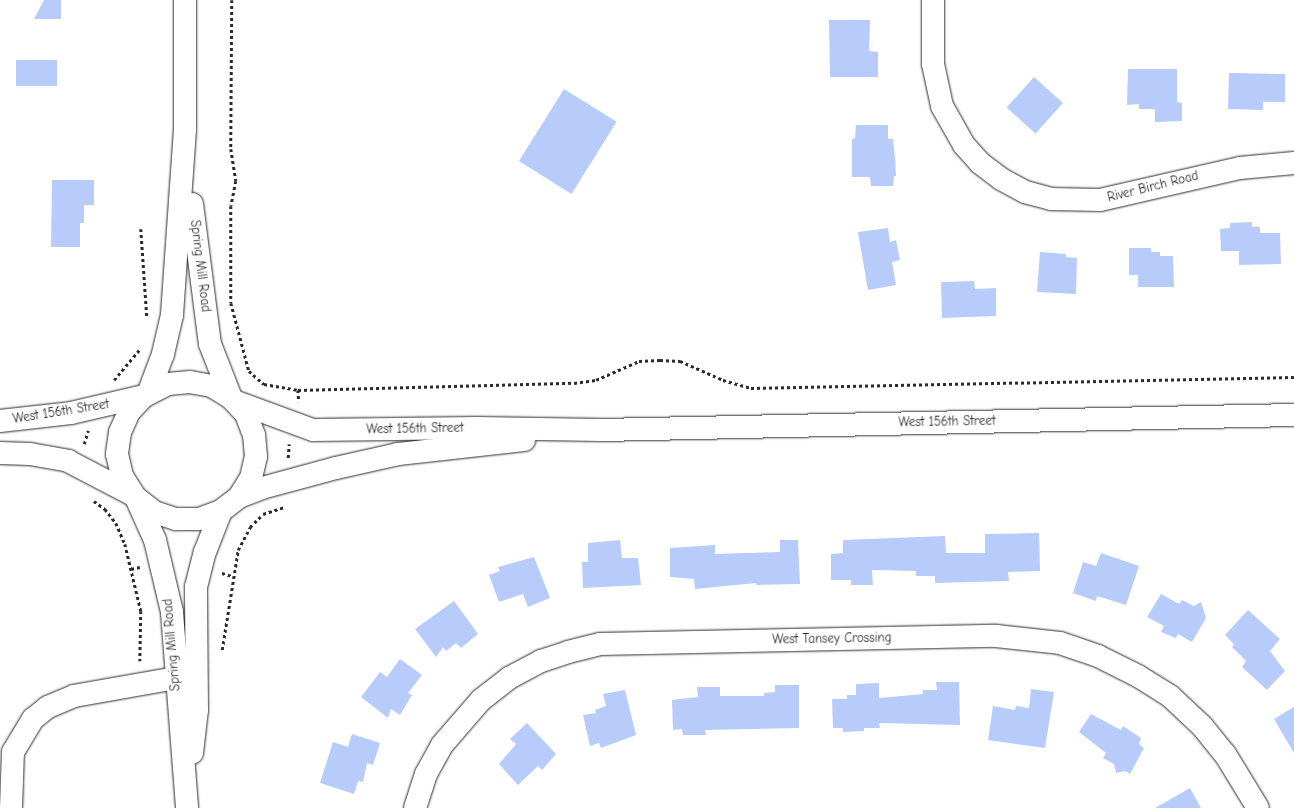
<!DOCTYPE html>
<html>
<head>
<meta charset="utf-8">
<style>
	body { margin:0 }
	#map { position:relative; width:1294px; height:808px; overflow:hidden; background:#fff; font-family:"Comic Neue",sans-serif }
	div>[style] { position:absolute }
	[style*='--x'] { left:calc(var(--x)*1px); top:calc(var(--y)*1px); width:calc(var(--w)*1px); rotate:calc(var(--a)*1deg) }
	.building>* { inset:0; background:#b7ccfb; transform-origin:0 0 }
	.path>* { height:2.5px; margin-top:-1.25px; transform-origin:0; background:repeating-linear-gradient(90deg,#2b2b2b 0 3px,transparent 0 6px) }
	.roads { filter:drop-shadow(0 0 1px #2b2b2b) drop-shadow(0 0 1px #2b2b2b) }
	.minor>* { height:22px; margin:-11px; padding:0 11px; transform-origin:11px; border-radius:11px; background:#fff }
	span { translate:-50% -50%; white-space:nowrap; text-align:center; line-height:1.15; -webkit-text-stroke:3px #fff; paint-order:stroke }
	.street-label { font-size:13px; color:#2b2b2b }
</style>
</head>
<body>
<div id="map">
	<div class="building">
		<div style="clip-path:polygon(44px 0,61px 0,61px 19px,34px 19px)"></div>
		<div style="clip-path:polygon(829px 20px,870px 20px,869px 51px,878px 52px,878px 77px,830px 77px)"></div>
		<div style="left:16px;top:60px;width:41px;height:26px"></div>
		<div style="clip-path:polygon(1128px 69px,1177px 69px,1177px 102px,1182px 103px,1182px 121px,1155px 122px,1155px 109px,1139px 109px,1139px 104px,1127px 105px)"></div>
		<div style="clip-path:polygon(1229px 73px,1285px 74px,1285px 102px,1263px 102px,1263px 110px,1228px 109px)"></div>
		<div style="left:1034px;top:77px;width:39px;height:41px;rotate:42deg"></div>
		<div style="left:564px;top:89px;width:62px;height:85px;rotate:32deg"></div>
		<div style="clip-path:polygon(856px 125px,888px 125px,888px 139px,893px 139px,895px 157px,896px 176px,894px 176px,893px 186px,871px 186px,870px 177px,852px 177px,852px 139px,855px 138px)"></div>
		<div style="clip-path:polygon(52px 180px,94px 180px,94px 205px,84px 205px,84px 223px,80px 223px,80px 247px,51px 247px)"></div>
		<div style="clip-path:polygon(1252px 222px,1252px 227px,1260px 227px,1260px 233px,1280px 233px,1281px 264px,1239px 265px,1239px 251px,1221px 251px,1220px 229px,1230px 228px,1230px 223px)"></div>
		<div style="clip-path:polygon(888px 228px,890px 242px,896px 240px,900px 260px,892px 262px,896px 285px,868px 290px,858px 232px)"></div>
		<div style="clip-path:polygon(1129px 248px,1151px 248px,1151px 252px,1160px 252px,1160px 256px,1173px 256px,1174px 287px,1138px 287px,1138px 275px,1129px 275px)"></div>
		<div style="clip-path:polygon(1040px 252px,1066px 254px,1066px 257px,1077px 258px,1076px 294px,1037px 292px)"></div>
		<div style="clip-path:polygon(974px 281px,975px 289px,996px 288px,996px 316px,942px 318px,941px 282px)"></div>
		<div style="clip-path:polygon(1039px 533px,1040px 571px,1008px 572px,1009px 581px,935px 583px,935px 576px,916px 576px,916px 571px,872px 570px,873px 585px,851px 585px,851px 580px,831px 580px,831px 554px,843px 553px,843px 540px,945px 536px,946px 553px,985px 553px,985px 534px)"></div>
		<div style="clip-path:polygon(620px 540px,622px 558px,638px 558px,641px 585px,583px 588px,582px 562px,588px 562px,588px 543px)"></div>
		<div style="clip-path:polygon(780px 540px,798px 540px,800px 584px,756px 585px,756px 583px,695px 589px,694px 579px,670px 577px,670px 548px,715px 545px,715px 554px,780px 552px)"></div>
		<div style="clip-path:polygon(1101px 553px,1139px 566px,1126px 605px,1097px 596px,1096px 601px,1073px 593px,1083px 562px,1096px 566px)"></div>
		<div style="clip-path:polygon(534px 557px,550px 598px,528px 607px,523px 594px,499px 602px,489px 575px,500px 571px,498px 567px)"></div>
		<div style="clip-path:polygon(1161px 594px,1179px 604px,1182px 600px,1194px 606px,1201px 602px,1206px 618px,1192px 642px,1178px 634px,1176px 638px,1161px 632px,1164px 626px,1147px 617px)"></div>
		<div style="clip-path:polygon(454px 601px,478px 634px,461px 648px,456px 643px,446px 651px,443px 647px,436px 657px,415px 629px)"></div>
		<div style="clip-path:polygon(1248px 610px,1280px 639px,1270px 651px,1285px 671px,1267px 690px,1242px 667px,1246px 661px,1232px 647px,1234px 644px,1225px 635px)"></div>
		<div style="clip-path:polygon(400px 659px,422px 675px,408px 693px,412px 695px,400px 715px,391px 709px,388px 718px,361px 697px,380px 672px,387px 677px)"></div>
		<div style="clip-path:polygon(936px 682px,959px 682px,960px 725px,879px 723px,880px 728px,864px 728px,864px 731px,843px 732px,843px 728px,833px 728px,832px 699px,847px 699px,847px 695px,856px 695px,856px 684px,879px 683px,879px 698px,923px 694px,923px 690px,937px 690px)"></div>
		<div style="clip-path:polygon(775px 685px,799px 685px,799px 728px,705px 730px,706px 735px,683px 735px,682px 729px,673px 730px,672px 700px,698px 697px,697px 687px,720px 687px,720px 696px,764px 696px,764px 693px,775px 692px)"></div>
		<div style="clip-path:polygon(1031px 689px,1054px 692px,1045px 748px,988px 740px,993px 706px,1015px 710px,1016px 706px,1029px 708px)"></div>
		<div style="clip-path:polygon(625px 690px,636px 735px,601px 748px,599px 743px,590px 746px,583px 715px,596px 713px,595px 710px,606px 706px,603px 694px)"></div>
		<div style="clip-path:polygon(1294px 707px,1294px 753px,1274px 719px)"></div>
		<div style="clip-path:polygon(1091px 714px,1121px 730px,1123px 726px,1141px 738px,1139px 744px,1144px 748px,1130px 774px,1125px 771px,1116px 773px,1114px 764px,1103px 758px,1106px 753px,1079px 732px)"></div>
		<div style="clip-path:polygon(527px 723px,556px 754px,542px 770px,538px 766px,518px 785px,499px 764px,516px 744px,510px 739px)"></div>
		<div style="clip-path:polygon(352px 734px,380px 743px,373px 765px,367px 763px,363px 782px,358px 781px,354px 794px,320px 783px,333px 742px,348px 747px)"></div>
		<div style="clip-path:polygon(1190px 788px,1201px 808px,1155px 808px)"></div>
	</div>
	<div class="path">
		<div style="--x:232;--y:0;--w:149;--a:90.4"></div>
		<div style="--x:231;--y:149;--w:32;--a:81"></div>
		<div style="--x:236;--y:181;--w:25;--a:101"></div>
		<div style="--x:231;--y:206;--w:97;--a:90"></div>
		<div style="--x:231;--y:303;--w:70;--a:75.2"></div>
		<div style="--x:249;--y:371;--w:20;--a:41"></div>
		<div style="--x:264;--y:384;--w:35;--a:10"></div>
		<div style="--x:298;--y:390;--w:276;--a:-1.5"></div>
		<div style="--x:574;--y:383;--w:22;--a:-8"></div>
		<div style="--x:596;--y:380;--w:47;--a:-23.8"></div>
		<div style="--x:639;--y:361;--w:21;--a:-3"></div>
		<div style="--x:660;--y:360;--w:20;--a:3"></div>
		<div style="--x:680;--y:361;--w:47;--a:23.8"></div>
		<div style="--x:723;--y:380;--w:29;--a:16"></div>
		<div style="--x:751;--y:388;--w:543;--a:-1.16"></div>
		<div style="--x:141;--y:229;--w:87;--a:86.1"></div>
		<div style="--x:114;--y:380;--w:39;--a:-50"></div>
		<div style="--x:298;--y:390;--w:12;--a:85"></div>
		<div style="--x:84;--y:444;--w:14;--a:-73"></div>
		<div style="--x:288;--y:458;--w:14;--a:-86"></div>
		<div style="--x:94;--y:501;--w:14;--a:36"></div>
		<div style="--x:105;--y:509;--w:18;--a:52"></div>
		<div style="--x:116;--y:523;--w:23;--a:67"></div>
		<div style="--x:125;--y:544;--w:69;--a:76.6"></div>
		<div style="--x:141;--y:611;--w:50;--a:91.1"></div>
		<div style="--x:131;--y:569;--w:9;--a:-13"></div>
		<div style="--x:222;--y:573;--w:10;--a:17"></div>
		<div style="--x:222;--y:650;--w:101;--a:-80.9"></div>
		<div style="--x:238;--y:550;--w:26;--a:-62"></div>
		<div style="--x:250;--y:527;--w:18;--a:-45"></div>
		<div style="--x:263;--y:514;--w:22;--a:-18"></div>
	</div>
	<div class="roads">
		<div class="minor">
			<div style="--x:933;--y:0;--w:64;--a:90"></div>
			<div style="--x:933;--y:64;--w:43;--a:77.9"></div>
			<div style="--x:942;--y:106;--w:45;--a:60.6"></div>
			<div style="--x:964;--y:145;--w:24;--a:48"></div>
			<div style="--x:980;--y:163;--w:26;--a:37"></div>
			<div style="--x:1001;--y:179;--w:27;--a:28"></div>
			<div style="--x:1025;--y:192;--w:27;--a:15"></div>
			<div style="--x:1051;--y:199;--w:49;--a:1.2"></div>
			<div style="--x:1100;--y:200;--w:144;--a:-12.9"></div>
			<div style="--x:1240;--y:168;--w:54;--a:-5.3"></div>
			<div style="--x:192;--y:204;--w:141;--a:82.7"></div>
			<div style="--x:210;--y:344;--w:58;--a:68.7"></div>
			<div style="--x:148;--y:394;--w:43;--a:-69.4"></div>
			<div style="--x:163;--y:354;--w:40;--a:-77"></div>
			<div style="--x:172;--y:315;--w:186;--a:-86"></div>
			<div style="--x:185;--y:129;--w:129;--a:-90"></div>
			<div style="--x:234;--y:401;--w:84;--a:20.2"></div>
			<div style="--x:313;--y:430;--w:164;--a:-0.7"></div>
			<div style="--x:477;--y:428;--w:124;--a:0.9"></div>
			<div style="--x:601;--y:430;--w:693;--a:-1.24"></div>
			<div style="--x:0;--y:421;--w:71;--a:-6.4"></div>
			<div style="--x:71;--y:413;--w:75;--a:-13.1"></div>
			<div style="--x:0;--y:453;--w:30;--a:2"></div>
			<div style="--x:30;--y:454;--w:39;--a:10"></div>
			<div style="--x:68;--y:461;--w:73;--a:27.6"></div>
			<div style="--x:239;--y:497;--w:22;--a:-58"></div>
			<div style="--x:251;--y:478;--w:22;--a:-77"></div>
			<div style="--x:256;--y:457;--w:22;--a:-95"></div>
			<div style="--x:254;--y:435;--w:22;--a:-111"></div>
			<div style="--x:246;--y:414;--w:22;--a:-133"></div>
			<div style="--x:231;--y:398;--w:22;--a:-148"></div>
			<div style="--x:212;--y:386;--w:22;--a:-170"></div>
			<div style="--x:190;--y:382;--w:22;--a:175"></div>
			<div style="--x:168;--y:384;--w:27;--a:153"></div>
			<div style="--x:144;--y:396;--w:22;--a:133"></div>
			<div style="--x:129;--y:412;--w:22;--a:114"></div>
			<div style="--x:120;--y:432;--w:22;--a:98"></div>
			<div style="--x:117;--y:454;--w:23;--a:77"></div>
			<div style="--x:122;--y:476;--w:25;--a:58"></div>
			<div style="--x:135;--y:497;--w:24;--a:38"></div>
			<div style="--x:154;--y:512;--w:23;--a:18"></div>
			<div style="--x:176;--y:519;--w:23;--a:0"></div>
			<div style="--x:199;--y:519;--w:23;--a:-20"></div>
			<div style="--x:221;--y:511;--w:23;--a:-38"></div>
			<div style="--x:239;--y:497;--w:25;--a:-21"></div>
			<div style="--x:262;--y:488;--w:77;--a:-15.1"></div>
			<div style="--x:336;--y:468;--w:64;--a:-12.7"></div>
			<div style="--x:398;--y:454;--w:127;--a:-6.3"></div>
			<div style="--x:137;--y:500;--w:44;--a:65.8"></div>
			<div style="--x:155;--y:540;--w:74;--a:76.7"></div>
			<div style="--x:172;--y:612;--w:197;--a:85.6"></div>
			<div style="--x:192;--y:753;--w:43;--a:-83.4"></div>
			<div style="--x:197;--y:710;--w:123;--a:-90.5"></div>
			<div style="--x:196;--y:587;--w:36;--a:-76"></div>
			<div style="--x:205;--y:552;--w:44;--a:-68.7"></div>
			<div style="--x:11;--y:808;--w:56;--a:-88"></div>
			<div style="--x:13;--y:752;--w:39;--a:-59"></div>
			<div style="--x:33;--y:719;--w:19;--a:-39"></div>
			<div style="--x:48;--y:707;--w:28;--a:-23"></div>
			<div style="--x:74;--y:696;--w:104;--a:-10"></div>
			<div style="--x:415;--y:808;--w:36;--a:-72"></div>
			<div style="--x:426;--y:774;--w:33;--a:-61"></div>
			<div style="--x:442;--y:745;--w:60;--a:-49.1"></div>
			<div style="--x:481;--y:700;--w:36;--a:-38"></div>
			<div style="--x:509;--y:678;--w:36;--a:-28"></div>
			<div style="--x:541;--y:661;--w:28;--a:-18"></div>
			<div style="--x:568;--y:652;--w:33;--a:-14"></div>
			<div style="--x:600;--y:644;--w:396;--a:-1.2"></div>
			<div style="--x:996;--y:636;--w:64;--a:6.2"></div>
			<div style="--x:1060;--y:643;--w:40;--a:18.9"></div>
			<div style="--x:1098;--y:656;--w:45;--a:26.6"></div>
			<div style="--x:1138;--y:676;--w:38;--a:32"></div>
			<div style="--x:1170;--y:696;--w:44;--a:43.2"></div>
			<div style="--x:1202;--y:726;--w:36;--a:51"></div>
			<div style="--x:1225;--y:754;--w:63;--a:58.6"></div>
		</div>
	</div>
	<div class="street-label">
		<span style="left:1153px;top:187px;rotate:-14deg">River Birch Road</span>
		<span style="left:200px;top:266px;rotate:83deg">Spring Mill Road</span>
		<span style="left:61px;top:412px;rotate:-9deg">West 156th Street</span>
		<span style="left:947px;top:422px;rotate:-1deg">West 156th Street</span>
		<span style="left:415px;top:429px;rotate:-1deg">West 156th Street</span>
		<span style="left:832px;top:639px;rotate:-1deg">West Tansey Crossing</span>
		<span style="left:172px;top:645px;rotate:-95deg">Spring Mill Road</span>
	</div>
</div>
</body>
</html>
